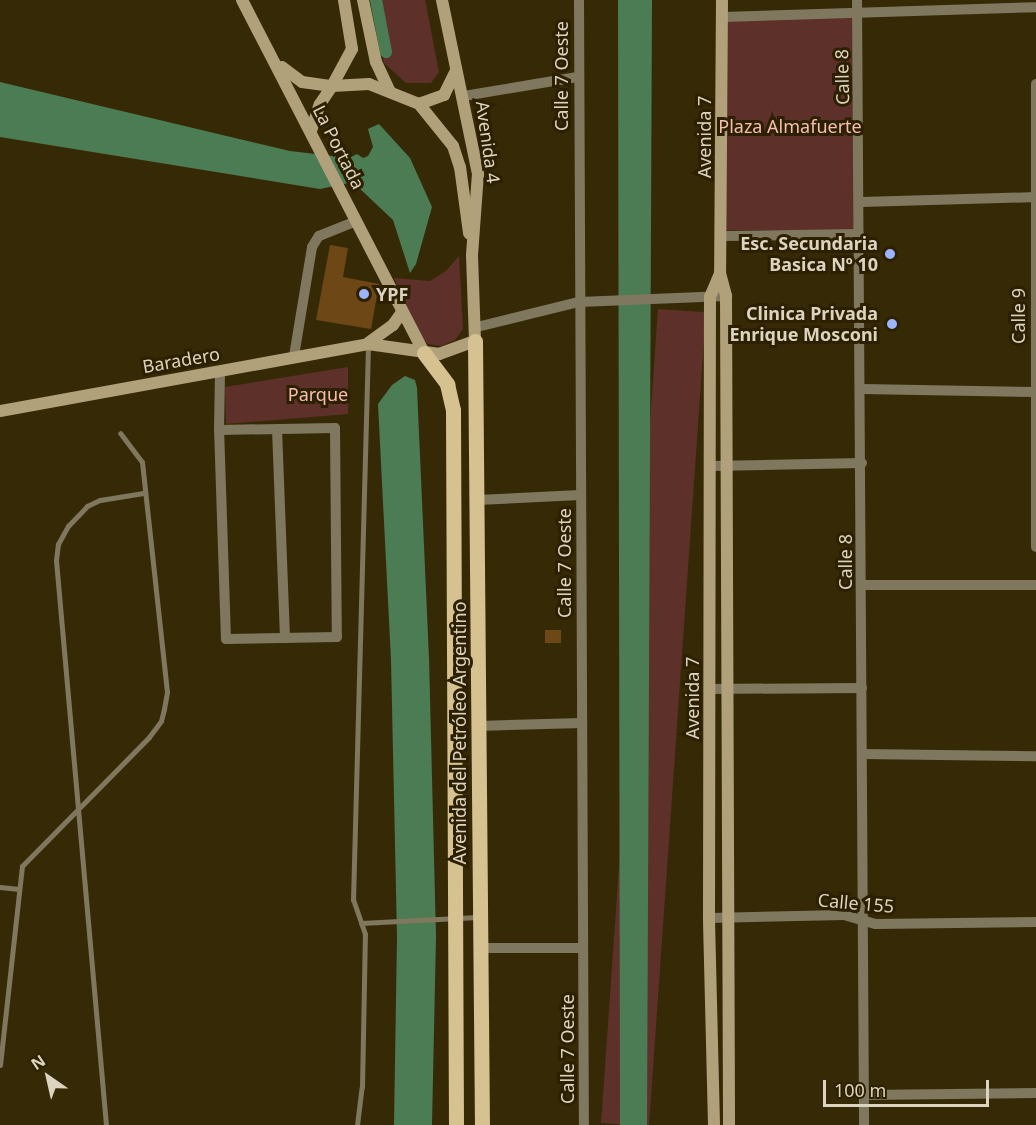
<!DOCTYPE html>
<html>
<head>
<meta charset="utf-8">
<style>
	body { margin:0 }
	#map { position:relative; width:1036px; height:1125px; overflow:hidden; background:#362a06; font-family:"Noto Sans",sans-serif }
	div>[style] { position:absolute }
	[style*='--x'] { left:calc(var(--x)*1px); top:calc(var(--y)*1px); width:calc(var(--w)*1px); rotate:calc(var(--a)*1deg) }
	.green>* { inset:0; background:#5d312a; transform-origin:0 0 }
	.water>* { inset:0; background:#4b7c54 }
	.canal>* { height:12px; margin:-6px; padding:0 6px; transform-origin:6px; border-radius:6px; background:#4b7c54 }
	.building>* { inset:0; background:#6d4715; transform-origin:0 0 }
	.lane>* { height:5px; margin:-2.5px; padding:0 2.5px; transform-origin:2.5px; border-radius:2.5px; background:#80775f }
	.street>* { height:10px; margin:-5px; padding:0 5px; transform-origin:5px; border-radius:5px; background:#80775f }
	.secondary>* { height:12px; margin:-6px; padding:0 6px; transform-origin:6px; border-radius:6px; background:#b1a17b }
	.primary>* { height:15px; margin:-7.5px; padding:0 7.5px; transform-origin:7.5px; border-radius:7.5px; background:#d6c290 }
	.dots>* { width:16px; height:16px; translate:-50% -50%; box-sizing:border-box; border:3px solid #2c2000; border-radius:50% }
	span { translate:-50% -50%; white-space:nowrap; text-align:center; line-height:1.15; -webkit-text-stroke:6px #2c2000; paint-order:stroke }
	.street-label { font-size:18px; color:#dcd4c1 }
	.park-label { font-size:18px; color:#f6bdb4 }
	.poi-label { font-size:18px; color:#dcd4c1; font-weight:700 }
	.right { translate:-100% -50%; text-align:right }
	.left { translate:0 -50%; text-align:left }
	.north { position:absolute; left:18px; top:1047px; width:60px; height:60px; -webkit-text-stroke:4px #2c2000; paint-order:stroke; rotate:326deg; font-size:16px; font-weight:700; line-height:24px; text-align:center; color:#dcd4c1 }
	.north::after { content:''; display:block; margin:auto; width:21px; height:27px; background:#dcd4c1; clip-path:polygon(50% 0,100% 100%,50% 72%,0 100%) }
	.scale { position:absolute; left:823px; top:1080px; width:166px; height:27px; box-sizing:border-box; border:3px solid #dcd4c1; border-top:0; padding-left:8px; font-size:18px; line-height:21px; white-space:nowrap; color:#dcd4c1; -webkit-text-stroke:4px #2c2000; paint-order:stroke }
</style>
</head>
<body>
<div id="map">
	<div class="green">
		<div style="clip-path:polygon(372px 0,425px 0,439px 72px,431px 83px,406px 83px,384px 63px)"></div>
		<div style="left:854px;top:16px;width:214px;height:128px;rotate:90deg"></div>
		<div style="clip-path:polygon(459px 256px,463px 329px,455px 340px,441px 346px,428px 344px,420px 338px,394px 278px,430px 281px,446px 271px)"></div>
		<div style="left:658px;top:309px;width:48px;height:816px;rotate:4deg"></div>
		<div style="clip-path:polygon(348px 367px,348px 414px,226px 424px,225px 387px)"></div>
	</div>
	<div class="water">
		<div style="clip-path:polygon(618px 0,652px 0,647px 1125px,620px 1125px)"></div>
		<div style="clip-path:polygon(0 82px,290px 151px,349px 158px,357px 154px,363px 158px,368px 156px,373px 147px,368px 129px,379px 124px,410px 158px,432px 207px,416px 264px,410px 273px,393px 220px,357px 186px,349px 183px,320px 189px,0 137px)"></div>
		<div style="clip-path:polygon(405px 376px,415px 380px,417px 388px,429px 658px,436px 937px,432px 1125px,394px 1125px,397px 937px,391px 660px,378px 404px,392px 385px)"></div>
	</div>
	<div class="canal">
		<div style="--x:376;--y:0;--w:53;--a:79.1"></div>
	</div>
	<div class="building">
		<div style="clip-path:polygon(330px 245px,348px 248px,343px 277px,379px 284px,371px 329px,316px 320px)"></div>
		<div style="left:545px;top:630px;width:16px;height:13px"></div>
	</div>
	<div class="lane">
		<div style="--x:0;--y:887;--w:19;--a:6"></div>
		<div style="--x:361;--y:923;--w:117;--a:-2.9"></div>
		<div style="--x:0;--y:1065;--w:200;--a:-83.7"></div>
		<div style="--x:22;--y:866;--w:181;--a:-45.4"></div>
		<div style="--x:149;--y:737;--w:20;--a:-53"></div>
		<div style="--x:161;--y:721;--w:12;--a:-76"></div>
		<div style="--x:164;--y:709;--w:17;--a:-80"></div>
		<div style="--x:167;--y:692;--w:231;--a:-96.2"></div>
		<div style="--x:142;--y:462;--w:36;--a:-127"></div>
		<div style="--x:106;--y:1125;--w:567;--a:-95.06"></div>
		<div style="--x:56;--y:560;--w:16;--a:-83"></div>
		<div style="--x:58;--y:544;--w:21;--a:-61"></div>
		<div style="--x:68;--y:526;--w:28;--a:-46"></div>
		<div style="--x:87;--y:506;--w:14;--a:-25"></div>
		<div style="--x:100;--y:500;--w:44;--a:-9.2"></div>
		<div style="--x:357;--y:1125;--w:38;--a:-83"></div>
		<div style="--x:362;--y:1087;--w:153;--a:-88.9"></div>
		<div style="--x:365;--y:934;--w:36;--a:-109"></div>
		<div style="--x:353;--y:900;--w:556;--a:-88.45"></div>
	</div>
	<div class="street">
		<div style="--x:579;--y:0;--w:1125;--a:89.75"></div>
		<div style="--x:857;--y:0;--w:1125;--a:89.64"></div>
		<div style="--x:722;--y:17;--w:314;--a:-1.8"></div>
		<div style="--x:1036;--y:84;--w:463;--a:90"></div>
		<div style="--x:464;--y:96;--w:115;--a:-9.5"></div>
		<div style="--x:861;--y:202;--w:175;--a:-1.6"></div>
		<div style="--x:722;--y:236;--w:137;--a:-0.8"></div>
		<div style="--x:477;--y:327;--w:105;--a:-13.8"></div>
		<div style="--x:579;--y:302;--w:147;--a:-2.3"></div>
		<div style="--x:294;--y:356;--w:110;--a:-80.6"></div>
		<div style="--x:312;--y:247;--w:13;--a:-58"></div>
		<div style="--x:319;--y:236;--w:40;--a:-22"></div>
		<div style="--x:862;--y:389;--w:174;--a:1"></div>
		<div style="--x:277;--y:429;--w:209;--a:87.8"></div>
		<div style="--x:219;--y:430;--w:116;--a:-1"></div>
		<div style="--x:335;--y:428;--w:209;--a:89.5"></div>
		<div style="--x:337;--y:637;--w:111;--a:179"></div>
		<div style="--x:226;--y:639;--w:209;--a:-91.9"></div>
		<div style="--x:219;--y:430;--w:59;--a:-89"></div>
		<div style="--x:711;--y:466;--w:151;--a:-1.1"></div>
		<div style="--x:477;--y:500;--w:103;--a:-2.8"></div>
		<div style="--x:862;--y:585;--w:174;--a:0"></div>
		<div style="--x:710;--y:689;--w:152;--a:-0.4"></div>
		<div style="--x:478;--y:726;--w:104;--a:-1.7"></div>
		<div style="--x:862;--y:754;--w:174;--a:0.7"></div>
		<div style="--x:709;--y:918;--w:135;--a:-1.3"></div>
		<div style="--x:844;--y:915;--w:33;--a:16"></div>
		<div style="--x:876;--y:924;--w:160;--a:-0.7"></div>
		<div style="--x:480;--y:948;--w:103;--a:0"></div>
		<div style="--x:865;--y:1095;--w:171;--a:-0.7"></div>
	</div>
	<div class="secondary">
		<div style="--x:242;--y:0;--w:397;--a:62.7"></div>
		<div style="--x:363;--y:0;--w:63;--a:78.2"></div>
		<div style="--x:376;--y:62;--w:33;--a:65"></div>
		<div style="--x:722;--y:0;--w:273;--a:90.4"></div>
		<div style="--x:720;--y:273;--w:24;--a:75"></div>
		<div style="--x:726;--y:296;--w:829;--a:89.79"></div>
		<div style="--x:282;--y:67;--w:25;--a:37"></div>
		<div style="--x:302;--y:82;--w:30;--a:8"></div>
		<div style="--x:332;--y:86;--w:42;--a:-61.6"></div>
		<div style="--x:352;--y:49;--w:50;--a:-99.3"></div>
		<div style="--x:419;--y:104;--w:27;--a:-20"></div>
		<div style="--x:444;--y:95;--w:25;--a:-64"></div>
		<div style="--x:311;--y:131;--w:28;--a:-72"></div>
		<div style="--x:320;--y:104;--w:22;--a:-56"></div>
		<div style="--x:332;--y:86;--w:37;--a:-3"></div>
		<div style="--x:369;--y:84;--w:54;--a:21.8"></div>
		<div style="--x:419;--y:104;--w:54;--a:51"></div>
		<div style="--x:453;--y:146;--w:22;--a:72"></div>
		<div style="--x:460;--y:167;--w:67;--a:82.2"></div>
		<div style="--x:368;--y:343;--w:31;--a:-36"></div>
		<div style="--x:393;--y:325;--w:16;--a:-55"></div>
		<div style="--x:0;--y:411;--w:374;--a:-10.3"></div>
		<div style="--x:368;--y:344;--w:72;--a:8"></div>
		<div style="--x:439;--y:354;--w:38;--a:-20"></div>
		<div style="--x:475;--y:341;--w:86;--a:-92"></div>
		<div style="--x:472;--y:255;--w:81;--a:-85.8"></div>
		<div style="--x:478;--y:174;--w:178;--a:-101.7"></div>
		<div style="--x:714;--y:1125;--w:207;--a:-91.4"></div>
		<div style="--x:709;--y:918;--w:621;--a:-89.91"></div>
		<div style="--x:710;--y:297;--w:26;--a:-67"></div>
	</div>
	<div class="primary">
		<div style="--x:475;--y:341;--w:784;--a:89.49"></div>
		<div style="--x:424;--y:353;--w:39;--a:53"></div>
		<div style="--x:447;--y:384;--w:27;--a:77"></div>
		<div style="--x:453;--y:410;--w:715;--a:89.76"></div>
	</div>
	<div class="dots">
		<div style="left:890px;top:254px;background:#9bb4fd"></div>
		<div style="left:364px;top:294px;background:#9bb4fd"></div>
		<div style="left:892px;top:324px;background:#9bb4fd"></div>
	</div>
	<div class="street-label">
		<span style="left:561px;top:76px;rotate:-90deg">Calle 7 Oeste</span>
		<span style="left:842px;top:77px;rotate:-91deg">Calle 8</span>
		<span style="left:704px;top:137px;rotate:-90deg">Avenida 7</span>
		<span style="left:488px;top:142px;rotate:82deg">Avenida 4</span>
		<span style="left:339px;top:147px;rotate:63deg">La Portada</span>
		<span style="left:1018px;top:316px;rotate:-90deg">Calle 9</span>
		<span style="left:181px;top:360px;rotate:-10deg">Baradero</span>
		<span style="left:845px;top:562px;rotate:-90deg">Calle 8</span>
		<span style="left:564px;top:563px;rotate:-90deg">Calle 7 Oeste</span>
		<span style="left:692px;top:698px;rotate:-90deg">Avenida 7</span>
		<span style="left:459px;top:733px;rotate:-90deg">Avenida del Petróleo Argentino</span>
		<span style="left:856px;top:903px;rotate:5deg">Calle 155</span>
		<span style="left:567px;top:1049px;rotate:-90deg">Calle 7 Oeste</span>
	</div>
	<div class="park-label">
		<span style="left:790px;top:126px">Plaza Almafuerte</span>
		<span style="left:318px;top:394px">Parque</span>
	</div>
	<div class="poi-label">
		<span class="right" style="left:878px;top:254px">Esc. Secundaria<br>Basica Nº 10</span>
		<span class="left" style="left:376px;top:294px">YPF</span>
		<span class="right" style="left:878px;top:324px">Clinica Privada<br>Enrique Mosconi</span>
	</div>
	<div class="north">N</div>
	<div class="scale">100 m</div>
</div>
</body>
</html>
